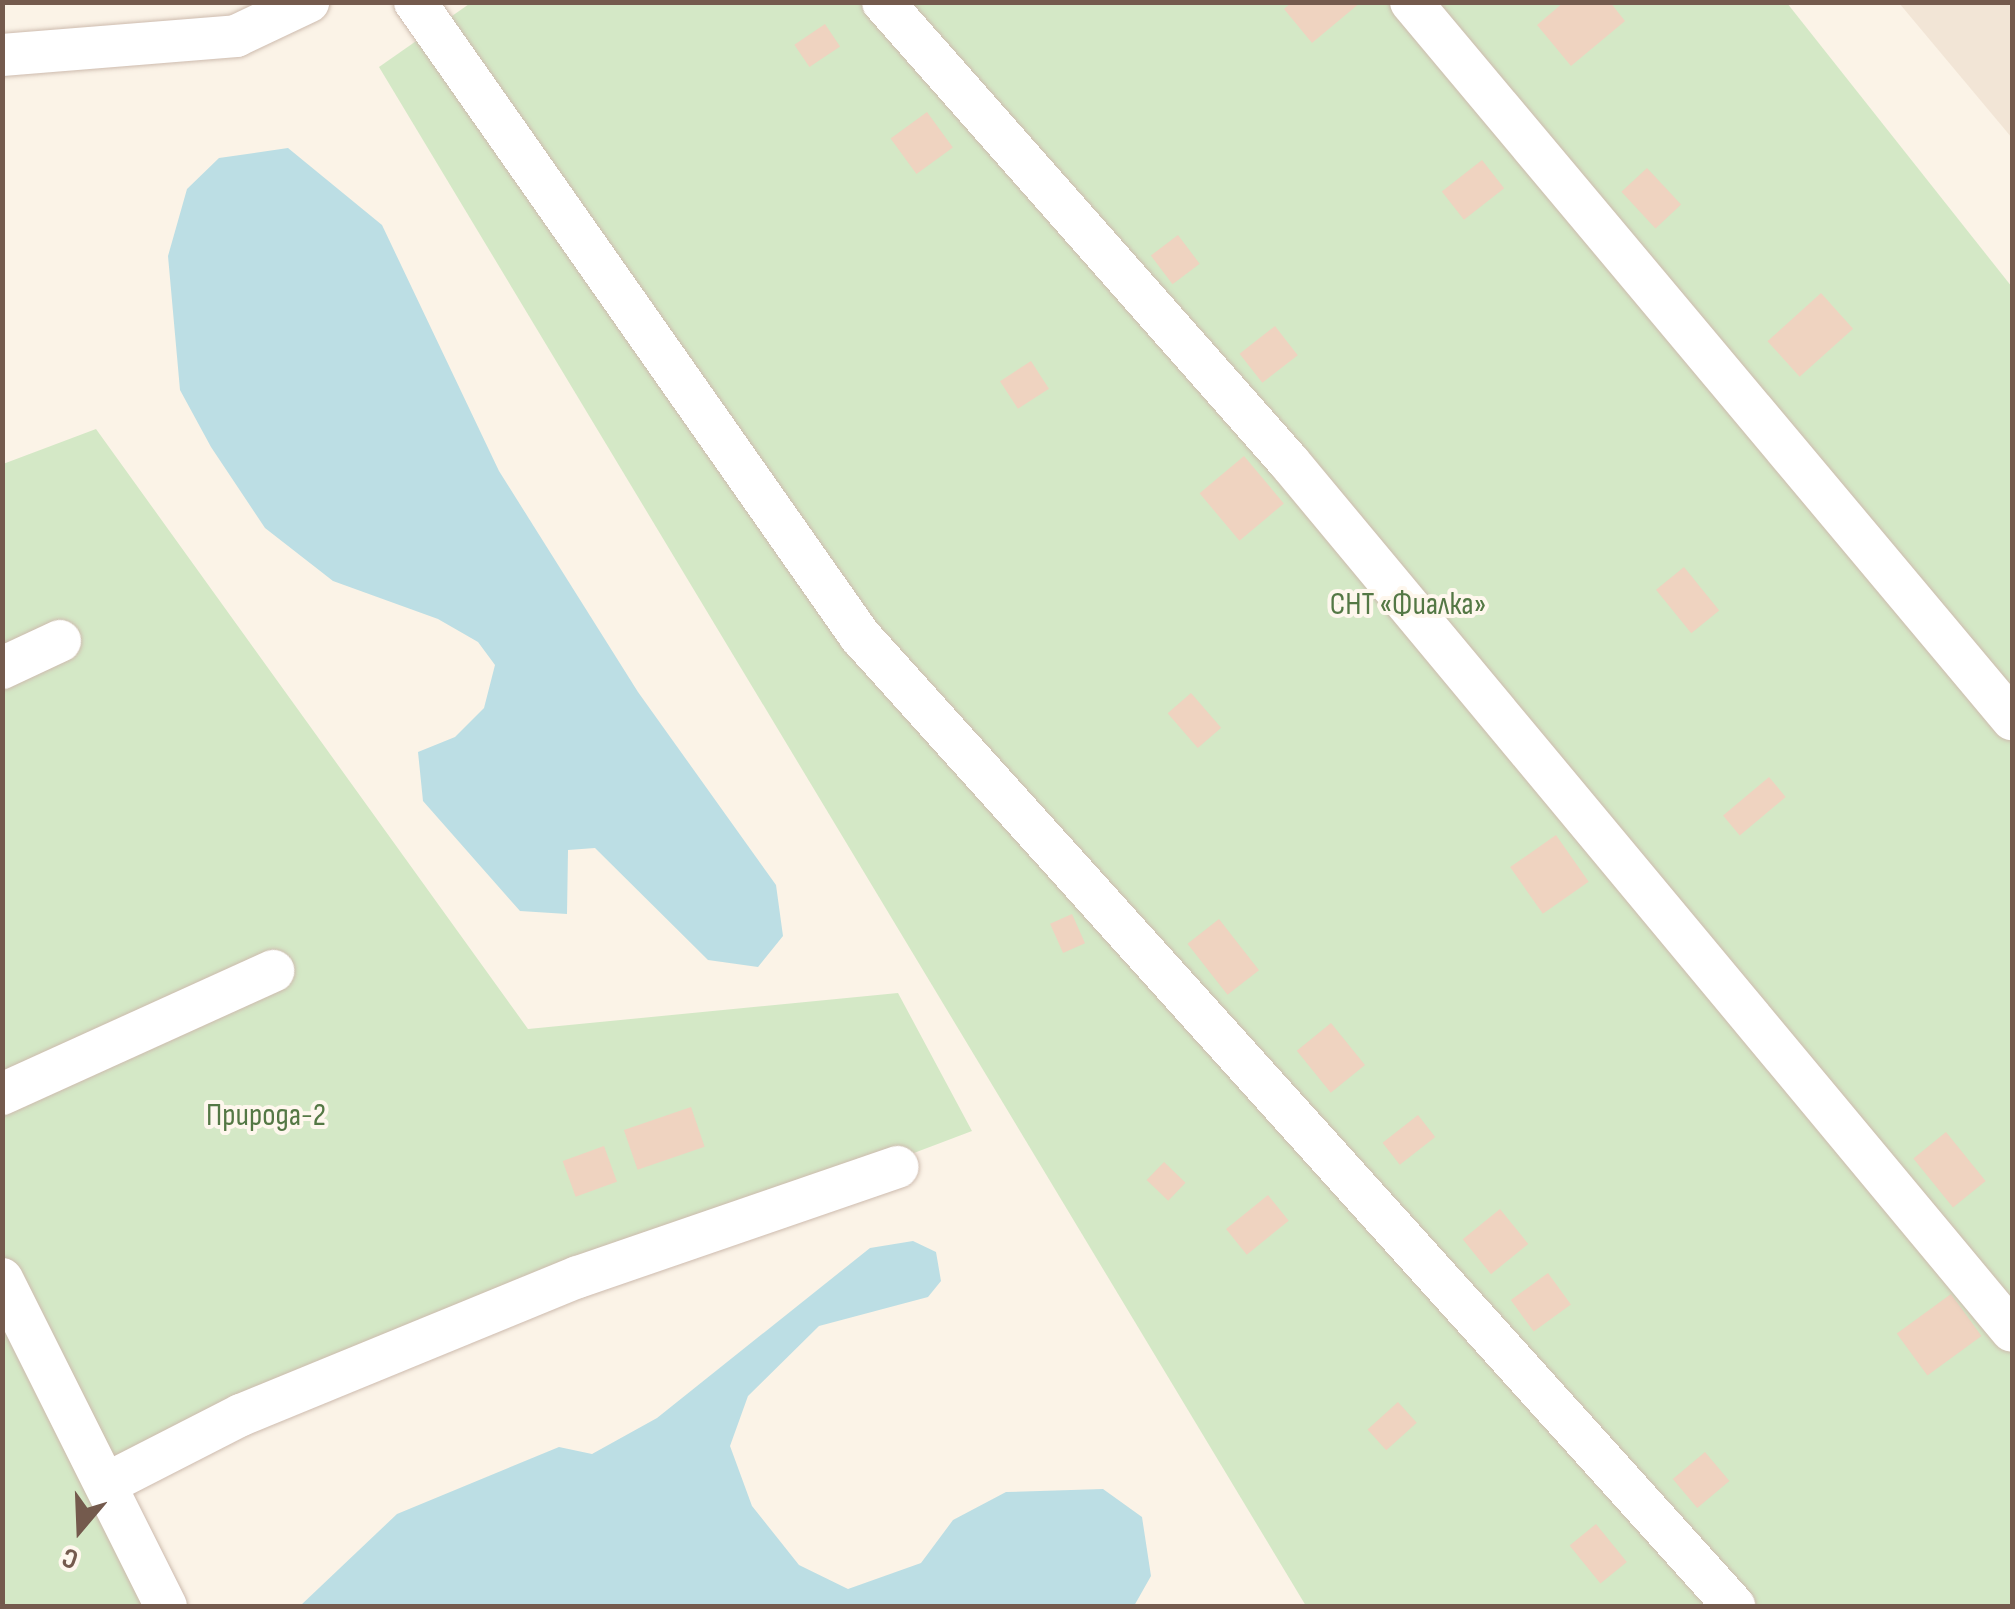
<!DOCTYPE html>
<html>
<head>
<meta charset="utf-8">
<style>
	body { margin:0 }
	#map { position:relative; width:2015px; height:1609px; overflow:hidden; background:#fbf3e7; font-family:"Sofia Sans Condensed",sans-serif }
	div>[style] { position:absolute }
	[style*='--x'] { left:calc(var(--x)*1px); top:calc(var(--y)*1px); width:calc(var(--w)*1px); rotate:calc(var(--a)*1deg) }
	.residential>* { inset:0; background:#f2e5d6 }
	.green>* { inset:0; background:#d4e8c6 }
	.water>* { inset:0; background:#bcdee4 }
	.building>* { inset:0; background:#efd3c0; transform-origin:0 0 }
	.roads { filter:drop-shadow(0 0 2px #cdbbae) drop-shadow(0 0 2px #cdbbae) }
	.street>* { height:42px; margin:-21px; padding:0 21px; transform-origin:21px; border-radius:21px; background:#fff }
	span { translate:-50% -50%; white-space:nowrap; text-align:center; line-height:1.15; -webkit-text-stroke:8px #fef7ed; paint-order:stroke }
	.park-label { font-size:32px; color:#547845 }
	.frame { position:absolute; inset:0; border:5px solid #745a4d; pointer-events:none }
	.north { position:absolute; left:30px; top:1479px; width:100px; height:100px; -webkit-text-stroke:8px #fef7ed; paint-order:stroke; rotate:199deg; font-size:28px; font-weight:700; line-height:40px; text-align:center; color:#745a4d }
	.north::after { content:''; display:block; margin:auto; width:35px; height:45px; background:#745a4d; clip-path:polygon(50% 0,100% 100%,50% 72%,0 100%) }
</style>
</head>
<body>
<div id="map">
	<div class="residential">
		<div style="clip-path:polygon(1899px 3px,2012px 3px,2012px 138px)"></div>
	</div>
	<div class="green">
		<div style="clip-path:polygon(472px 2px,1787px 3px,2012px 287px,2012px 1606px,1306px 1606px,379px 67px)"></div>
		<div style="clip-path:polygon(96px 429px,528px 1029px,898px 993px,972px 1131px,77px 1470px,144px 1606px,3px 1606px,3px 464px)"></div>
	</div>
	<div class="water">
		<div style="clip-path:polygon(288px 148px,382px 225px,499px 471px,638px 692px,776px 885px,783px 936px,758px 967px,708px 960px,595px 848px,568px 850px,567px 914px,520px 911px,423px 801px,418px 752px,455px 737px,484px 708px,495px 665px,478px 642px,438px 619px,333px 581px,265px 528px,211px 447px,180px 390px,168px 256px,187px 189px,219px 158px)"></div>
		<div style="clip-path:polygon(913px 1241px,936px 1252px,941px 1281px,928px 1297px,819px 1326px,748px 1396px,730px 1446px,752px 1506px,799px 1565px,848px 1589px,921px 1563px,953px 1520px,1006px 1492px,1103px 1489px,1142px 1517px,1151px 1576px,1134px 1606px,300px 1606px,397px 1514px,559px 1447px,592px 1454px,657px 1418px,870px 1248px)"></div>
	</div>
	<div class="building">
		<div style="clip-path:polygon(1292px 2px,1361px 2px,1312px 43px,1284px 9px)"></div>
		<div style="clip-path:polygon(1564px 2px,1610px 2px,1625px 21px,1571px 66px,1537px 25px)"></div>
		<div style="left:825px;top:24px;width:27px;height:37px;rotate:56deg"></div>
		<div style="left:927px;top:112px;width:44px;height:45px;rotate:54deg"></div>
		<div style="left:1482px;top:160px;width:36px;height:51px;rotate:52deg"></div>
		<div style="left:1647px;top:168px;width:50px;height:35px;rotate:47deg"></div>
		<div style="left:1178px;top:235px;width:36px;height:34px;rotate:53deg"></div>
		<div style="left:1821px;top:293px;width:48px;height:72px;rotate:48deg"></div>
		<div style="left:1275px;top:326px;width:37px;height:45px;rotate:52deg"></div>
		<div style="left:1031px;top:361px;width:33px;height:37px;rotate:57deg"></div>
		<div style="left:1244px;top:456px;width:62px;height:58px;rotate:50deg"></div>
		<div style="left:1684px;top:567px;width:56px;height:36px;rotate:51deg"></div>
		<div style="left:1191px;top:693px;width:46px;height:31px;rotate:49deg"></div>
		<div style="left:1769px;top:777px;width:26px;height:60px;rotate:50deg"></div>
		<div style="left:1556px;top:835px;width:57px;height:56px;rotate:55deg"></div>
		<div style="left:1072px;top:914px;width:32px;height:24px;rotate:66deg"></div>
		<div style="left:1219px;top:919px;width:65px;height:40px;rotate:52deg"></div>
		<div style="left:1331px;top:1023px;width:54px;height:44px;rotate:51deg"></div>
		<div style="left:691px;top:1107px;width:42px;height:71px;rotate:71deg"></div>
		<div style="left:1418px;top:1115px;width:28px;height:45px;rotate:52deg"></div>
		<div style="left:1946px;top:1132px;width:63px;height:42px;rotate:51deg"></div>
		<div style="left:604px;top:1146px;width:38px;height:44px;rotate:70deg"></div>
		<div style="left:1164px;top:1162px;width:30px;height:25px;rotate:44deg"></div>
		<div style="left:1268px;top:1195px;width:33px;height:54px;rotate:51deg"></div>
		<div style="left:1500px;top:1209px;width:45px;height:48px;rotate:51deg"></div>
		<div style="left:1548px;top:1273px;width:39px;height:46px;rotate:54deg"></div>
		<div style="left:1951px;top:1294px;width:52px;height:67px;rotate:54deg"></div>
		<div style="left:1398px;top:1402px;width:28px;height:41px;rotate:48deg"></div>
		<div style="left:1705px;top:1452px;width:38px;height:42px;rotate:50deg"></div>
		<div style="left:1596px;top:1524px;width:49px;height:34px;rotate:51deg"></div>
	</div>
	<div class="roads">
		<div class="street">
			<div style="--x:415;--y:2;--w:775;--a:54.94"></div>
			<div style="--x:860;--y:636;--w:1306;--a:47.98"></div>
			<div style="--x:883;--y:2;--w:614;--a:48.57"></div>
			<div style="--x:1289;--y:462;--w:1130;--a:50.24"></div>
			<div style="--x:1411;--y:2;--w:936;--a:50.03"></div>
			<div style="--x:2;--y:55;--w:235;--a:-4.6"></div>
			<div style="--x:236;--y:36;--w:80;--a:-25.3"></div>
			<div style="--x:2;--y:668;--w:64;--a:-25"></div>
			<div style="--x:2;--y:1094;--w:298;--a:-24.4"></div>
			<div style="--x:2;--y:1279;--w:366;--a:63.4"></div>
			<div style="--x:106;--y:1484;--w:152;--a:-27.1"></div>
			<div style="--x:241;--y:1415;--w:364;--a:-22.3"></div>
			<div style="--x:578;--y:1277;--w:338;--a:-19"></div>
		</div>
	</div>
	<div class="park-label">
		<span style="left:1408px;top:605px">СНТ «Фиалка»</span>
		<span style="left:266px;top:1116px">Природа-2</span>
	</div>
	<div class="frame"></div>
	<div class="north">С</div>
</div>
</body>
</html>
